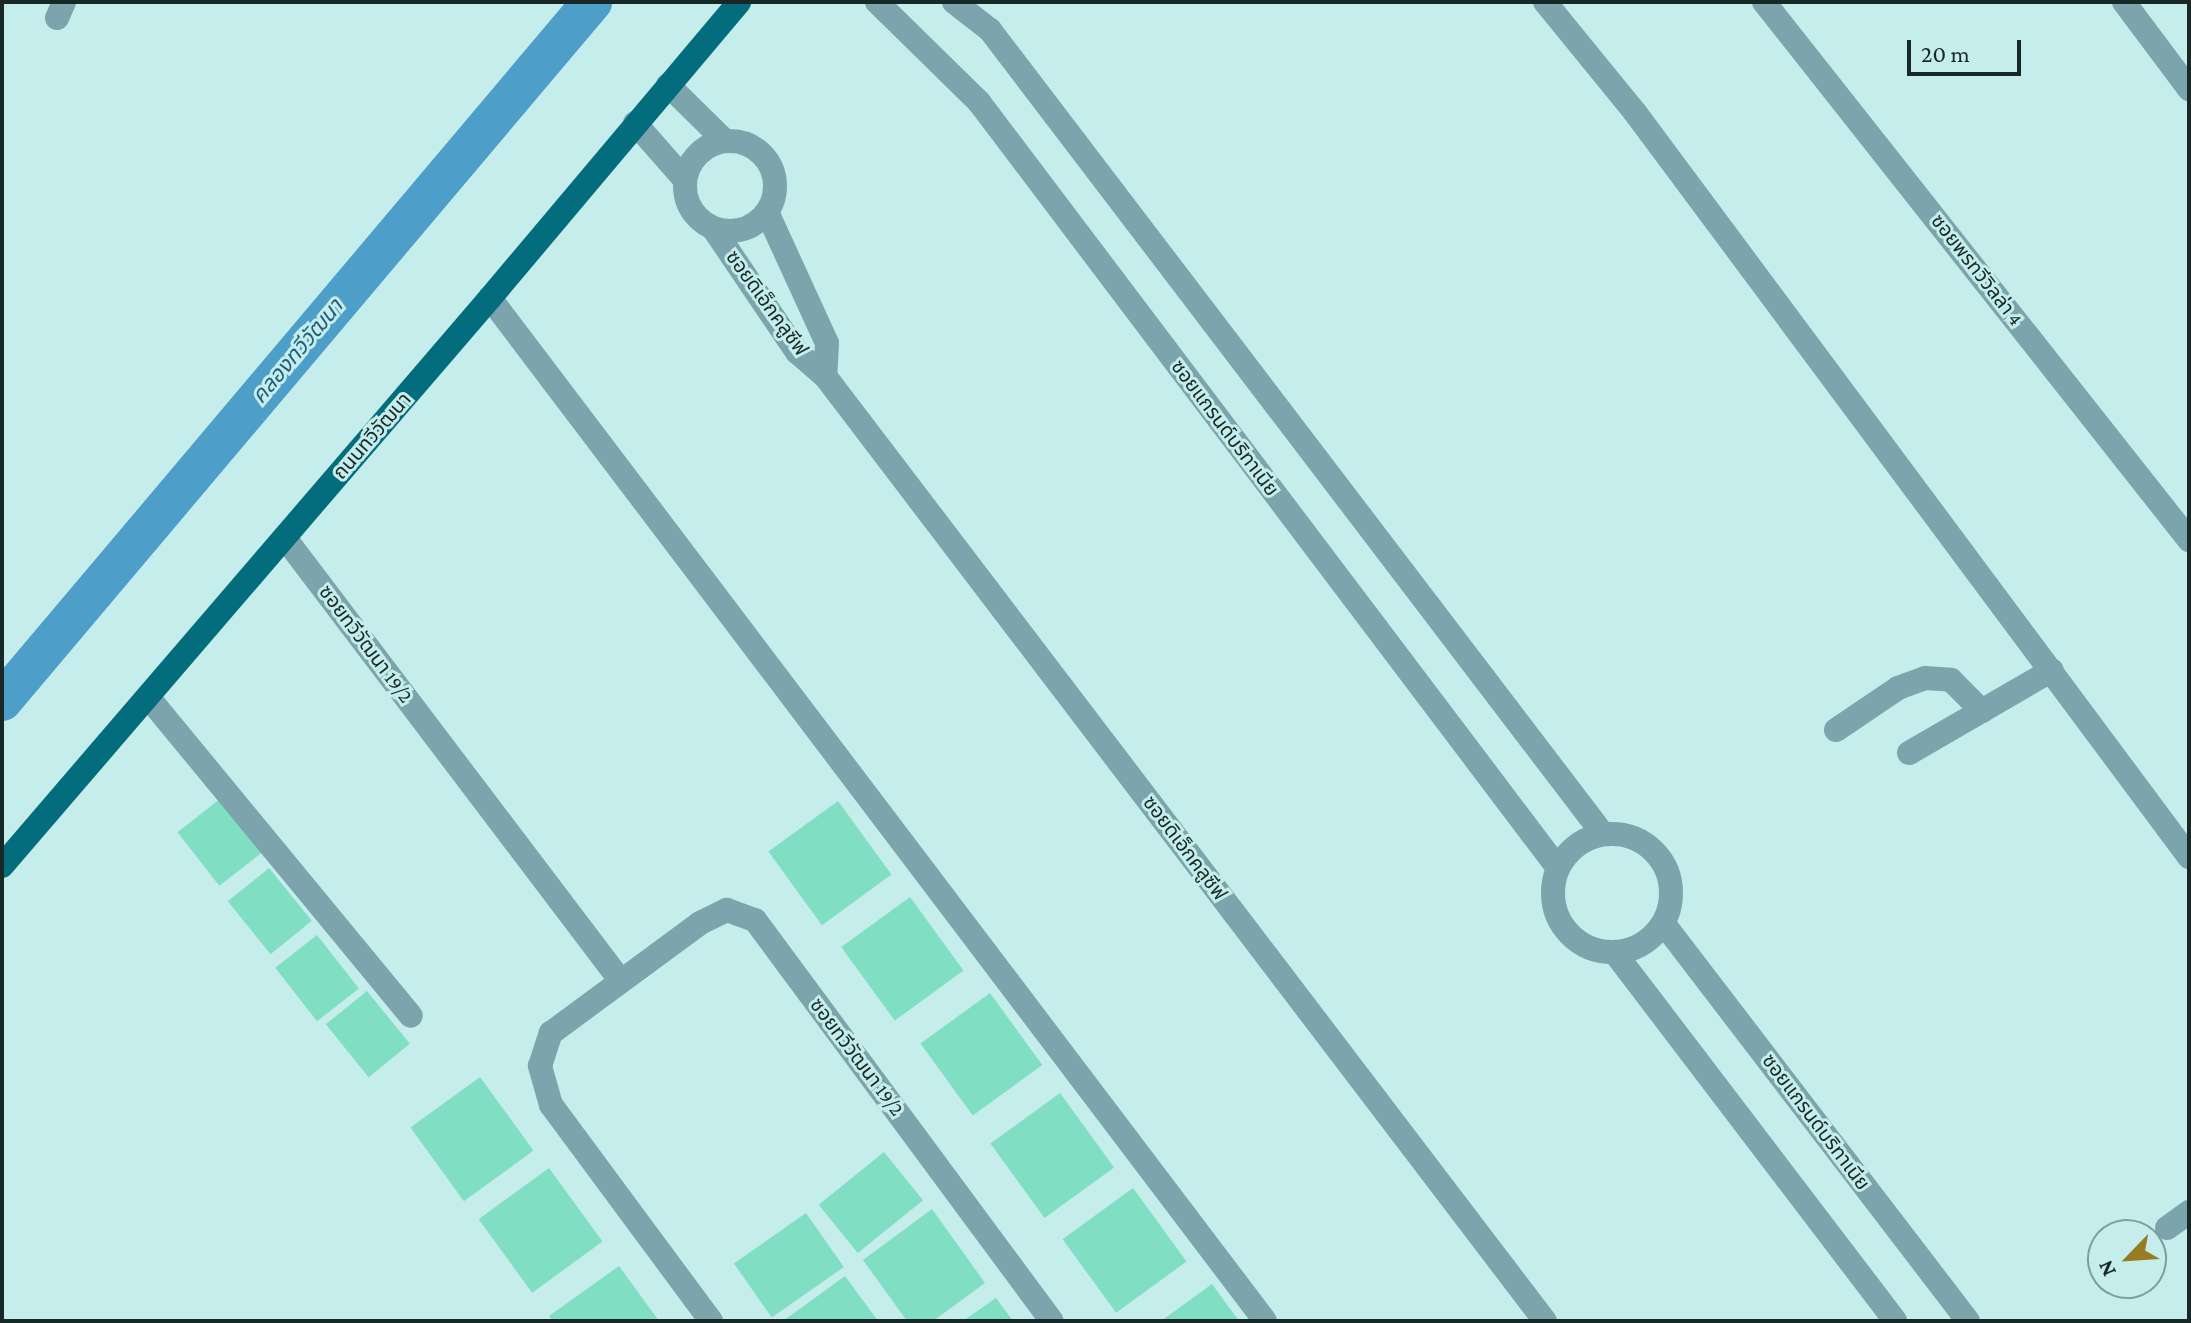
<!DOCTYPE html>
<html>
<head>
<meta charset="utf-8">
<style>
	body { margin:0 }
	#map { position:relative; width:2191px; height:1323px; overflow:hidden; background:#c4edeb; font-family:"Crimson Pro","Noto Sans Thai",serif }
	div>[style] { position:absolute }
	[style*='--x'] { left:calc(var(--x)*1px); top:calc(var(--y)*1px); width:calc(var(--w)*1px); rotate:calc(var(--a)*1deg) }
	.canal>* { height:40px; margin:-20px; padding:0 20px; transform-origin:20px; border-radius:20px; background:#4d9ec8 }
	.building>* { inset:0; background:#80dfc2; transform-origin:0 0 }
	.minor>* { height:24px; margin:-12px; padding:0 12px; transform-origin:12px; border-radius:12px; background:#7ca4ac }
	.minor>.ring { margin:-12px; padding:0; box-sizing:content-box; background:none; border:24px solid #7ca4ac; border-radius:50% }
	.major>* { height:24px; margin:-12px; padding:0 12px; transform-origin:12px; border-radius:12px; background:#036d7d }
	span { translate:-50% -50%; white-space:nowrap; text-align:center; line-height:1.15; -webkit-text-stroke:6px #c4edeb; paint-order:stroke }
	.street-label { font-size:20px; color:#182827 }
	.water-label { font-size:22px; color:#205e7b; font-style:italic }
	.frame { position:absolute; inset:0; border:4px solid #182827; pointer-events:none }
	.north { position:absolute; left:2087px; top:1219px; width:80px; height:80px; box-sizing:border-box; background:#c4edeb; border:2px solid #7f9e9d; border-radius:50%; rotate:245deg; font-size:22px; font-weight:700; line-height:32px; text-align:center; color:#182827 }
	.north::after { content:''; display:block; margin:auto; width:28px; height:36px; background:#987c24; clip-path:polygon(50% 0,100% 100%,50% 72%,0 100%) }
	.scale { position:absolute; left:1907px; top:40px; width:114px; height:36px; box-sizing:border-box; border:4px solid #182827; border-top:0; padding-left:10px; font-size:24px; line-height:28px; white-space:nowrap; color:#182827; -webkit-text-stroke:6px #c4edeb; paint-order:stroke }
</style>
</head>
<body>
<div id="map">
	<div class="canal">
		<div style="--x:2;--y:701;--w:915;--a:-49.83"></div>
	</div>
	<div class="building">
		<div style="left:220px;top:799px;width:68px;height:54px;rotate:52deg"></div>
		<div style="left:838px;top:801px;width:91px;height:86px;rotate:54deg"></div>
		<div style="left:269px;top:868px;width:68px;height:53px;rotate:51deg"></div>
		<div style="left:910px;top:897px;width:91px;height:85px;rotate:54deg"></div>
		<div style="left:317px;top:935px;width:68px;height:53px;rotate:52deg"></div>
		<div style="left:367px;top:991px;width:68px;height:53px;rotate:51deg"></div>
		<div style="left:990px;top:993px;width:89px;height:86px;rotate:54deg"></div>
		<div style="left:480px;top:1077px;width:91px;height:86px;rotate:54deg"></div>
		<div style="left:1060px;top:1093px;width:92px;height:86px;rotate:54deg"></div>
		<div style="left:884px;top:1152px;width:62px;height:84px;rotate:51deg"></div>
		<div style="left:549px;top:1168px;width:91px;height:87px;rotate:54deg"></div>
		<div style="left:1133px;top:1188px;width:91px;height:87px;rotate:54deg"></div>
		<div style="clip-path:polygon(932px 1209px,985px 1283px,933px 1321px,907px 1321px,863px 1260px)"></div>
		<div style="left:806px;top:1213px;width:66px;height:88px;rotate:55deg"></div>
		<div style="clip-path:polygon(619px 1266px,659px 1321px,553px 1321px,549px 1316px)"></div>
		<div style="clip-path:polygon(845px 1276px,878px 1321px,783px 1321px)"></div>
		<div style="clip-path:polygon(1212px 1284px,1239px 1321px,1161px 1321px)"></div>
		<div style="clip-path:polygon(996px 1298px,1013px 1321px,963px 1321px)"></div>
	</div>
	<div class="minor">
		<div style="--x:877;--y:2;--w:143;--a:44.4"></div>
		<div style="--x:979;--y:102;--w:960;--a:52.92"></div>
		<div style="--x:954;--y:2;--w:46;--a:37.9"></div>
		<div style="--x:990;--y:30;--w:1011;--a:52.68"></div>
		<div style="--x:1545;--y:2;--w:141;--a:50.8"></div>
		<div style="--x:1634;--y:111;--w:930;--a:53.35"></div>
		<div style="--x:1764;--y:2;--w:686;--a:51.69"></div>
		<div style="--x:2124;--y:2;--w:109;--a:53.2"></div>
		<div style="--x:57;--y:18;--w:17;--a:-66"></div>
		<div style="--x:668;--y:85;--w:80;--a:44.5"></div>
		<div style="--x:635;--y:123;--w:76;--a:48.7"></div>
		<div class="ring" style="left:685px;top:141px;width:66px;height:66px"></div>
		<div style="--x:767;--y:212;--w:144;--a:65.4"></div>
		<div style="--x:827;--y:343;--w:33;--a:93"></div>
		<div style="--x:713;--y:228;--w:150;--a:55.9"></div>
		<div style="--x:797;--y:352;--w:37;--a:41"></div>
		<div style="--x:825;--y:376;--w:1188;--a:52.7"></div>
		<div style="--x:490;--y:298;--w:1283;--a:52.85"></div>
		<div style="--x:285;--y:538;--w:555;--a:52.84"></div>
		<div style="--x:148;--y:697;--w:413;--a:50.5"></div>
		<div style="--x:1836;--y:730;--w:75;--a:-34.1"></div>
		<div style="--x:1898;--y:688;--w:29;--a:-20"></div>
		<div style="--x:1925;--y:678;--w:26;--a:4"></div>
		<div style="--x:1951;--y:680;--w:44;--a:45"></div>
		<div style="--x:1909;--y:753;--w:165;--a:-30.1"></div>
		<div class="ring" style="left:1553px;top:834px;width:94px;height:94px"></div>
		<div style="--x:1664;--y:924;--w:500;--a:52.56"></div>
		<div style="--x:1615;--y:953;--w:462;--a:52.7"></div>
		<div style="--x:2167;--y:1228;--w:27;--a:-36"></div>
		<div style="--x:711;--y:1321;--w:269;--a:-126.5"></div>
		<div style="--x:551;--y:1105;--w:41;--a:-105.8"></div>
		<div style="--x:540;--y:1066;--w:35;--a:-72"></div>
		<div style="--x:551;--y:1033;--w:185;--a:-36.4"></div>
		<div style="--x:700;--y:923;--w:30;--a:-26"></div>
		<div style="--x:727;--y:910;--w:30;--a:20"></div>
		<div style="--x:755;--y:920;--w:499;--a:53.5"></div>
	</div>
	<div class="major">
		<div style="--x:2;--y:866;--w:749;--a:-49.33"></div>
		<div style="--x:490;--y:298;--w:387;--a:-49.9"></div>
	</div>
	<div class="street-label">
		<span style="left:1977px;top:270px;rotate:52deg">ซอยพรทวีวิลล่า 4</span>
		<span style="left:767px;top:303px;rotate:54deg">ซอยดิเอ็กคลูซีฟ</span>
		<span style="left:1225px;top:428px;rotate:53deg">ซอยแกรนด์บริทาเนีย</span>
		<span style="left:372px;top:436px;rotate:-49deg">ถนนทวีวัฒนา</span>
		<span style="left:366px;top:644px;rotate:53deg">ซอยทวีวัฒนา 19/2</span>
		<span style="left:1185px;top:848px;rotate:53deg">ซอยดิเอ็กคลูซีฟ</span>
		<span style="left:857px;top:1057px;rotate:53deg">ซอยทวีวัฒนา 19/2</span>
		<span style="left:1816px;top:1122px;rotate:53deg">ซอยแกรนด์บริทาเนีย</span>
	</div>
	<div class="water-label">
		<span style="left:297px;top:351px;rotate:-50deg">คลองทวีวัฒนา</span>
	</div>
	<div class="frame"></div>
	<div class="north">N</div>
	<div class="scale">20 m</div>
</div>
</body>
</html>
